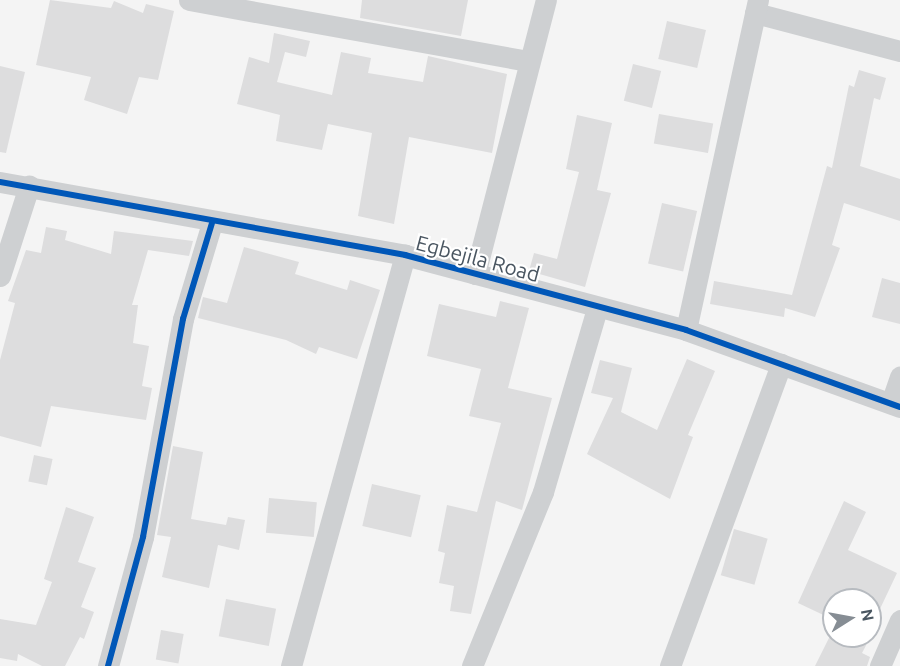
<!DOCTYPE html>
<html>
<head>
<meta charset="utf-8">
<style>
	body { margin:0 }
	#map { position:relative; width:900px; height:666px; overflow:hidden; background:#f4f4f4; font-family:Ubuntu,sans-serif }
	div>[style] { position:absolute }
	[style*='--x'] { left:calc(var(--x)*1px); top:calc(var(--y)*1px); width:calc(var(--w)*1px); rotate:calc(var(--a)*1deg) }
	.building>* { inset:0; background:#ddddde; transform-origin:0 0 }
	.minor>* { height:21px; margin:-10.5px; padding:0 10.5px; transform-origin:10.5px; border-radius:10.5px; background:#ced0d2 }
	.cycleway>* { height:6px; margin:-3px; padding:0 3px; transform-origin:3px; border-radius:3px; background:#0057b8 }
	span { translate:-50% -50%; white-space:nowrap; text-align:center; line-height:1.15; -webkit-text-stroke:4.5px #fff; paint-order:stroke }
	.street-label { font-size:21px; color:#4a5661 }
	.north { position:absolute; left:822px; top:588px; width:60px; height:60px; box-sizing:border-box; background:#fff; border:2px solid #b7bbc0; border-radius:50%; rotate:79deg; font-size:16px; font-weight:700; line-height:24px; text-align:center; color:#4a5661 }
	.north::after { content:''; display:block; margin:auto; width:21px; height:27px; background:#868d94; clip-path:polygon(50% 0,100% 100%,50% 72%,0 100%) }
</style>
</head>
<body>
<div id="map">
	<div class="building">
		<div style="clip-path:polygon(50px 0,111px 8px,114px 1px,143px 13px,146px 4px,174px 11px,158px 80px,139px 77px,127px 114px,84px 100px,91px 77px,36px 65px)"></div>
		<div style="clip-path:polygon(362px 0,468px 0,461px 36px,360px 18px)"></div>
		<div style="left:667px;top:21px;width:40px;height:39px;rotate:13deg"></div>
		<div style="clip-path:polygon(274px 33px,310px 41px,306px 57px,285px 52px,277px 82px,332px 95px,341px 52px,371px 58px,368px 73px,423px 82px,428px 56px,507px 74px,492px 153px,409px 137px,394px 224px,358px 216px,372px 133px,328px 124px,322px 150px,276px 141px,280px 115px,237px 104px,249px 57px,269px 63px)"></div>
		<div style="left:633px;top:64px;width:29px;height:38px;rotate:14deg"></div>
		<div style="clip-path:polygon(0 66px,25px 72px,6px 153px,0 152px)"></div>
		<div style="clip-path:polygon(859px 70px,886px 78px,880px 100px,874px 98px,860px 166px,900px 179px,900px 221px,844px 203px,832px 245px,840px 248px,815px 317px,785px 308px,784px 317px,710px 304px,714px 281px,792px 295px,827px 166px,832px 168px,849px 85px,854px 87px)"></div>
		<div style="left:659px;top:114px;width:55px;height:30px;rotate:10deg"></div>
		<div style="clip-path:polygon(577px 115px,612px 123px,597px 190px,611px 193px,585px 287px,529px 271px,534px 253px,557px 259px,579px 172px,566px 169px)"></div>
		<div style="left:662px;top:203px;width:36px;height:62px;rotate:13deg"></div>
		<div style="clip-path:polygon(46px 227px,67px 231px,65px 240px,111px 254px,114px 231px,193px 241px,189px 256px,148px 250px,132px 305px,138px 305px,133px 343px,149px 346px,142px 386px,152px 388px,146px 420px,51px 406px,41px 447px,0 436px,0 360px,15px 303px,8px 301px,26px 250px,41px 253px)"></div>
		<div style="clip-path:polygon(244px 247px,299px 262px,295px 274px,347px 290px,350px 280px,380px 290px,357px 359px,319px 347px,316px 354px,286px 340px,198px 318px,203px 297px,227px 303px)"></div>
		<div style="clip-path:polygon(882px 278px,900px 283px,900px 324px,872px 317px)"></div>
		<div style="clip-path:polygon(500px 301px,529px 308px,508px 388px,552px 398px,522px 510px,496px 501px,471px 614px,450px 611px,454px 586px,439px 583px,445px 553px,438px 551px,447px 505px,477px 512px,501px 423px,469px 416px,481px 369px,427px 356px,439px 304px,496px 317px)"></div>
		<div style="clip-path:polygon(687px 359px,715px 371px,688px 435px,693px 437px,670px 499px,587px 454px,613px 398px,591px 393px,600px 360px,632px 368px,621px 412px,657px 430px)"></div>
		<div style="clip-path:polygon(173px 446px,203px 452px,191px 519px,226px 525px,228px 517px,245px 520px,239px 550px,218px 545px,209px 588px,162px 577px,171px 537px,157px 535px)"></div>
		<div style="left:34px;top:455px;width:19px;height:27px;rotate:12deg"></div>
		<div style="left:372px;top:484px;width:50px;height:43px;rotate:13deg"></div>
		<div style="left:269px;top:498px;width:48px;height:35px;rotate:5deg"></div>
		<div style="clip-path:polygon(844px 501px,866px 512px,848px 550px,897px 573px,870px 630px,870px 600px,834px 600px,834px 620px,798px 603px)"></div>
		<div style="clip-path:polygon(66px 507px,94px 517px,78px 562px,96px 568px,81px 607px,94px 612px,84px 639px,80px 637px,65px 666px,42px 666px,18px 654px,17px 661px,0 658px,0 619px,36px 625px,52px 582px,44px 579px)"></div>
		<div style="left:734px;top:529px;width:35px;height:48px;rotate:16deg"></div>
		<div style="left:226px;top:599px;width:51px;height:38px;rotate:11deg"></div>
		<div style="left:161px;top:630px;width:23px;height:30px;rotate:10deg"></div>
		<div style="clip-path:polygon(830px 636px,871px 636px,862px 653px,870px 657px,867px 666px,815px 666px)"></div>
	</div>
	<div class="minor">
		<div style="--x:189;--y:0;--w:345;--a:10.2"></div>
		<div style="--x:755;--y:13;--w:150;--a:14.7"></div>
		<div style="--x:0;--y:182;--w:412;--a:10.2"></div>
		<div style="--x:405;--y:255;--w:291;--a:14.9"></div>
		<div style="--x:686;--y:330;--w:227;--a:19.8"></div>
		<div style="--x:475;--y:274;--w:283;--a:-75.5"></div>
		<div style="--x:0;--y:276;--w:95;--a:-72.1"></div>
		<div style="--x:686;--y:330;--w:338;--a:-77.7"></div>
		<div style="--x:891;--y:403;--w:28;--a:-71"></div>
		<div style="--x:108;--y:666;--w:134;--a:-74.8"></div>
		<div style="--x:143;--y:537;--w:222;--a:-79.6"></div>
		<div style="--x:183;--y:319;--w:100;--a:-73.2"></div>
		<div style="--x:291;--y:666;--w:427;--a:-74.5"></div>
		<div style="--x:472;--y:666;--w:188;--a:-67.8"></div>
		<div style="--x:543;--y:492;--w:191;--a:-73.6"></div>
		<div style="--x:670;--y:666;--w:322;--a:-69.8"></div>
		<div style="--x:880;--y:666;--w:50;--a:-66.5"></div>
	</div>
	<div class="cycleway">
		<div style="--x:0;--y:182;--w:412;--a:10.2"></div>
		<div style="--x:405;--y:255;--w:291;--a:14.9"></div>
		<div style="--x:686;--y:330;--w:227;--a:19.8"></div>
		<div style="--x:108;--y:666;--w:134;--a:-74.8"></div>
		<div style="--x:143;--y:537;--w:222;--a:-79.6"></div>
		<div style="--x:183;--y:319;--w:100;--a:-73.2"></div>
	</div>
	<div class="street-label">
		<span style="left:478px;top:258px;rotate:15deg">Egbejila Road</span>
	</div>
	<div class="north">N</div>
</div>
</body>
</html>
